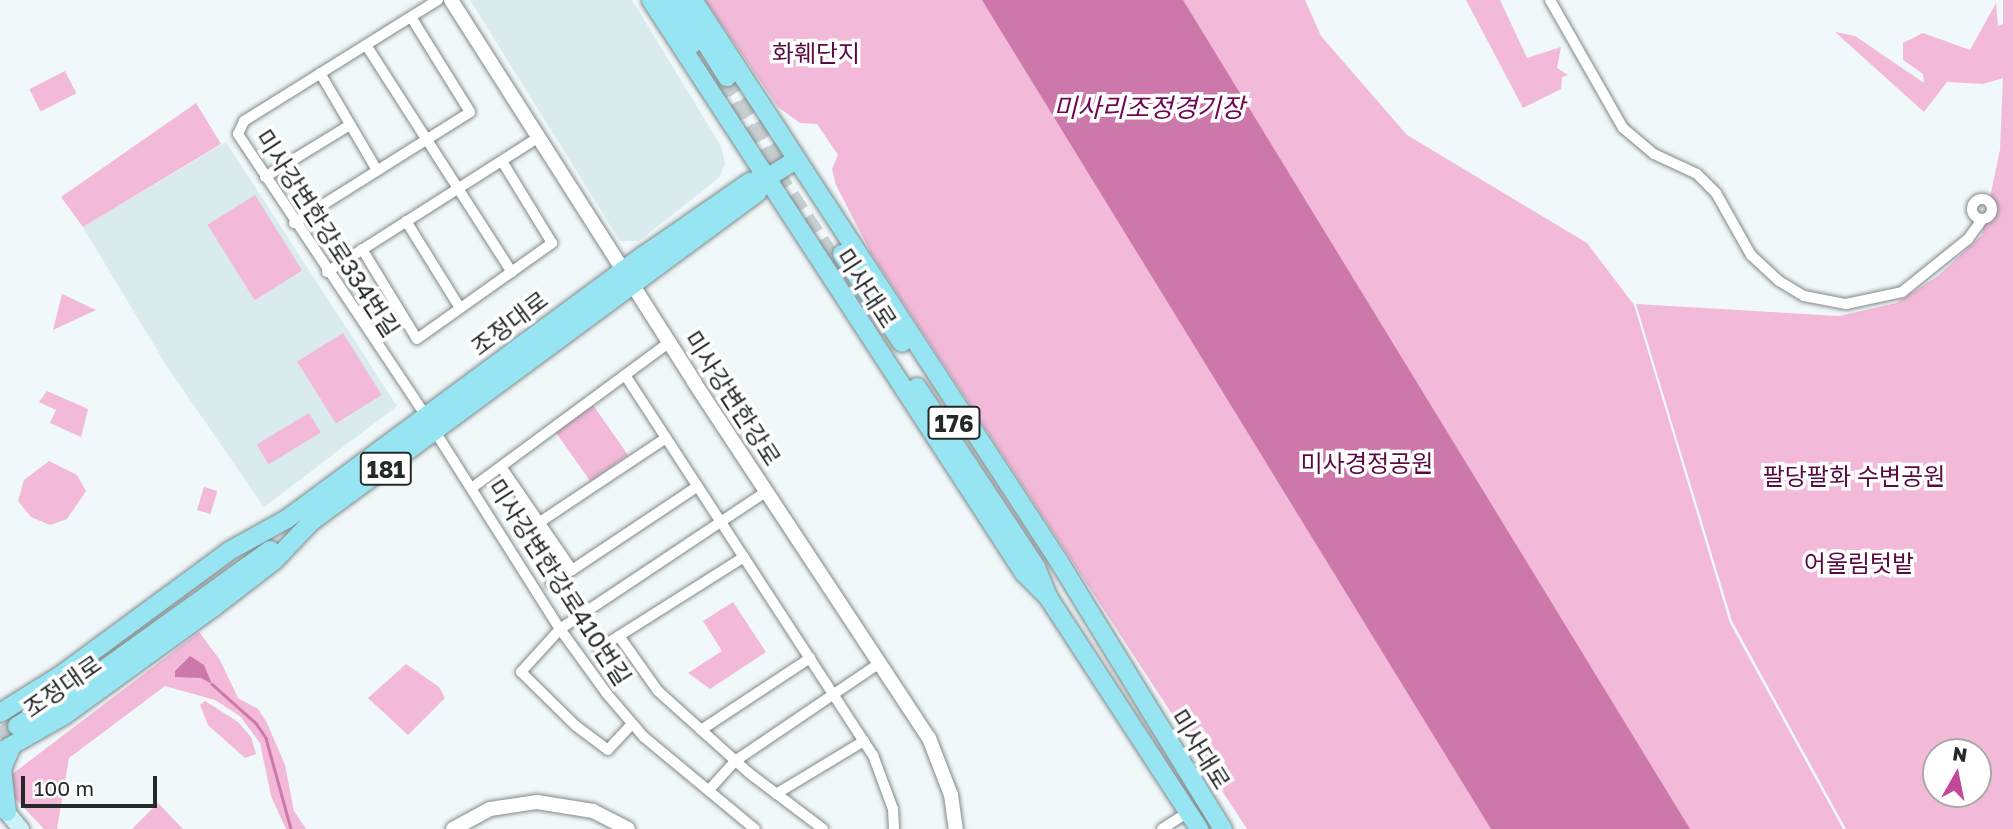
<!DOCTYPE html>
<html>
<head>
<meta charset="utf-8">
<style>
	body { margin:0 }
	#map { position:relative; width:2013px; height:829px; overflow:hidden; background:#f0f8f9; font-family:"Golos Text","Noto Sans KR",sans-serif }
	div>[style] { position:absolute }
	[style*='--x'] { left:calc(var(--x)*1px); top:calc(var(--y)*1px); width:calc(var(--w)*1px); rotate:calc(var(--a)*1deg) }
	.built>* { inset:0; background:#daebee }
	.green>* { inset:0; background:#f2b9d9; transform-origin:0 0 }
	.water>* { inset:0; background:#cd78ab }
	.stream>* { height:2.5px; margin:-1.25px; padding:0 1.25px; transform-origin:1.25px; border-radius:1.25px; background:#cd78ab }
	.primary-tunnel>* { height:18px; margin-top:-9px; transform-origin:0; background:repeating-linear-gradient(90deg,#c8cfd0 0 18px,transparent 0 27px) }
	.roads { filter:drop-shadow(0 0 2px #82898a) drop-shadow(0 0 2px #82898a) }
	.minor>* { height:10px; margin:-5px; padding:0 5px; transform-origin:5px; border-radius:5px; background:#fff }
	.minor>.ring { margin:-5px; padding:0; box-sizing:content-box; background:none; border:10px solid #fff; border-radius:50% }
	.tertiary>* { height:14px; margin:-7px; padding:0 7px; transform-origin:7px; border-radius:7px; background:#fff }
	.secondary>* { height:16px; margin:-8px; padding:0 8px; transform-origin:8px; border-radius:8px; background:#cbf2f8 }
	.primary>* { height:18px; margin:-9px; padding:0 9px; transform-origin:9px; border-radius:9px; background:#97e5f2 }
	span { translate:-50% -50%; white-space:nowrap; text-align:center; line-height:1.15; -webkit-text-stroke:7px #fff; paint-order:stroke }
	.shield-label span { padding:2px 5px; background:#fff; border:2px solid; border-radius:5px; -webkit-text-stroke-width:0 }
	.shield-label { font-size:23px; color:#26292a; font-weight:700 }
	.park-label { font-size:24px; color:#580a41 }
	.street-label { font-size:24px; color:#26292a }
	.water-label { font-size:26px; color:#710553; font-style:italic }
	.north { position:absolute; left:1922px; top:738px; width:70px; height:70px; box-sizing:border-box; background:#fff; border:2px solid #a8a9aa; border-radius:50%; rotate:9deg; font-size:19px; font-weight:700; line-height:28px; text-align:center; color:#26292a }
	.north::after { content:''; display:block; margin:auto; width:24px; height:32px; background:#c44899; clip-path:polygon(50% 0,100% 100%,50% 72%,0 100%) }
	.scale { position:absolute; left:21px; top:776px; width:136px; height:32px; box-sizing:border-box; border:4px solid #26292a; border-top:0; padding-left:9px; font-size:21px; line-height:24px; white-space:nowrap; color:#26292a; -webkit-text-stroke:5px #fff; paint-order:stroke }
</style>
</head>
<body>
<div id="map">
	<div class="built">
		<div style="clip-path:polygon(470px 0,632px 0,721px 146px,725px 164px,719px 178px,639px 241px,620px 241px)"></div>
		<div style="clip-path:polygon(226px 142px,397px 406px,264px 507px,166px 365px,83px 227px)"></div>
	</div>
	<div class="green">
		<div style="clip-path:polygon(705px 0,1305px 0,1321px 36px,1407px 135px,1587px 243px,1634px 305px,1730px 623px,1843px 829px,1247px 829px,871px 253px,836px 185px,832px 169px,838px 155px,817px 124px,800px 123px,778px 107px)"></div>
		<div style="clip-path:polygon(1466px 0,1500px 0,1527px 58px,1561px 47px,1557px 68px,1568px 75px,1562px 77px,1561px 89px,1523px 108px)"></div>
		<div style="clip-path:polygon(evenodd,2003px 0,2013px 0,2013px 829px,1846px 829px,1732px 621px,1636px 304px,1839px 316px,1896px 303px,1938px 276px,1982px 235px,2000px 150px,2003px 78px,1983px 84px,1947px 82px,1924px 112px,1835px 32px,1855px 36px,1924px 83px,1923px 74px,1903px 60px,1903px 43px,1923px 33px,1970px 50px,1996px 3px,1998px 26px,2003px 24px,2003px 0,1936px 752px,1978px 752px,1978px 794px,1936px 794px,1936px 752px)"></div>
		<div style="left:65px;top:71px;width:25px;height:40px;rotate:63deg"></div>
		<div style="clip-path:polygon(196px 103px,221px 144px,83px 227px,61px 197px)"></div>
		<div style="left:255px;top:195px;width:89px;height:56px;rotate:58deg"></div>
		<div style="clip-path:polygon(62px 294px,96px 310px,53px 330px)"></div>
		<div style="left:343px;top:333px;width:73px;height:54px;rotate:58deg"></div>
		<div style="clip-path:polygon(47px 391px,88px 409px,81px 437px,50px 423px,56px 410px,39px 402px)"></div>
		<div style="left:593px;top:405px;width:61px;height:46px;rotate:55deg"></div>
		<div style="left:309px;top:413px;width:23px;height:61px;rotate:59deg"></div>
		<div style="clip-path:polygon(49px 461px,77px 475px,86px 491px,67px 519px,50px 525px,31px 517px,18px 501px,24px 480px)"></div>
		<div style="left:204px;top:487px;width:14px;height:24px;rotate:17deg"></div>
		<div style="clip-path:polygon(733px 602px,766px 652px,710px 689px,688px 673px,722px 651px,703px 621px)"></div>
		<div style="clip-path:polygon(199px 632px,220px 660px,238px 698px,258px 709px,267px 723px,285px 765px,294px 811px,306px 829px,286px 829px,271px 796px,260px 743px,240px 716px,215px 700px,165px 686px,69px 758px,57px 829px,44px 829px,8px 791px,11px 775px)"></div>
		<div style="clip-path:polygon(406px 664px,439px 687px,445px 698px,408px 735px,368px 698px)"></div>
		<div style="clip-path:polygon(205px 701px,238px 722px,251px 737px,256px 754px,245px 758px,208px 725px,200px 705px)"></div>
		<div style="clip-path:polygon(158px 803px,183px 829px,132px 829px)"></div>
	</div>
	<div class="water">
		<div style="clip-path:polygon(982px 0,1183px 0,1690px 829px,1491px 829px)"></div>
		<div style="clip-path:polygon(190px 656px,204px 665px,212px 684px,201px 678px,175px 677px,175px 671px)"></div>
	</div>
	<div class="stream">
		<div style="--x:212;--y:684;--w:59;--a:41.6"></div>
		<div style="--x:256;--y:723;--w:18;--a:56"></div>
		<div style="--x:266;--y:738;--w:94;--a:74.6"></div>
	</div>
	<div class="primary-tunnel">
		<div style="--x:727;--y:77;--w:106;--a:56.9"></div>
		<div style="--x:716;--y:83;--w:214;--a:56.6"></div>
		<div style="--x:0;--y:737;--w:20;--a:-33"></div>
	</div>
	<div class="roads">
		<div class="minor">
			<div style="--x:1550;--y:0;--w:147;--a:60.3"></div>
			<div style="--x:1623;--y:128;--w:40;--a:40"></div>
			<div style="--x:1654;--y:154;--w:47;--a:24.9"></div>
			<div style="--x:1697;--y:174;--w:27;--a:45"></div>
			<div style="--x:1716;--y:193;--w:71;--a:60.6"></div>
			<div style="--x:1751;--y:255;--w:38;--a:43"></div>
			<div style="--x:1779;--y:281;--w:29;--a:31"></div>
			<div style="--x:1804;--y:296;--w:43;--a:10.8"></div>
			<div style="--x:1846;--y:304;--w:57;--a:-12.1"></div>
			<div style="--x:1902;--y:292;--w:85;--a:-38.8"></div>
			<div style="--x:1968;--y:239;--w:24;--a:-54"></div>
			<div style="--x:366;--y:45;--w:270;--a:57.3"></div>
			<div style="--x:320;--y:73;--w:113;--a:59.6"></div>
			<div style="--x:265;--y:177;--w:100;--a:-31.5"></div>
			<div class="ring" style="left:1972px;top:199px;width:10px;height:10px"></div>
			<div style="--x:406;--y:221;--w:102;--a:58.2"></div>
			<div style="--x:294;--y:223;--w:208;--a:-32.2"></div>
			<div style="--x:470;--y:112;--w:112;--a:-121.8"></div>
			<div style="--x:362;--y:249;--w:105;--a:58.6"></div>
			<div style="--x:417;--y:339;--w:166;--a:-35.4"></div>
			<div style="--x:552;--y:243;--w:96;--a:-121.4"></div>
			<div style="--x:327;--y:272;--w:249;--a:-32.5"></div>
			<div style="--x:625;--y:375;--w:454;--a:56.9"></div>
			<div style="--x:873;--y:755;--w:58;--a:69.7"></div>
			<div style="--x:893;--y:809;--w:20;--a:87"></div>
			<div style="--x:426;--y:416;--w:339;--a:-123.7"></div>
			<div style="--x:238;--y:134;--w:14;--a:-65"></div>
			<div style="--x:244;--y:121;--w:229;--a:-32"></div>
			<div style="--x:436;--y:433;--w:232;--a:57.7"></div>
			<div style="--x:560;--y:629;--w:80;--a:54.1"></div>
			<div style="--x:607;--y:694;--w:57;--a:49.3"></div>
			<div style="--x:644;--y:737;--w:144;--a:39.7"></div>
			<div style="--x:502;--y:468;--w:124;--a:55.5"></div>
			<div style="--x:572;--y:570;--w:151;--a:-33.7"></div>
			<div style="--x:473;--y:487;--w:245;--a:-36.4"></div>
			<div style="--x:540;--y:522;--w:151;--a:-33.7"></div>
			<div style="--x:744;--y:557;--w:148;--a:147.7"></div>
			<div style="--x:619;--y:636;--w:67;--a:54.7"></div>
			<div style="--x:658;--y:691;--w:122;--a:42"></div>
			<div style="--x:749;--y:773;--w:93;--a:37.1"></div>
			<div style="--x:551;--y:583;--w:25;--a:-32"></div>
			<div style="--x:599;--y:649;--w:24;--a:-33"></div>
			<div style="--x:631;--y:725;--w:34;--a:133"></div>
			<div style="--x:608;--y:750;--w:40;--a:-143"></div>
			<div style="--x:576;--y:726;--w:77;--a:-135.5"></div>
			<div style="--x:521;--y:672;--w:58;--a:-47.8"></div>
			<div style="--x:560;--y:629;--w:249;--a:-33.7"></div>
			<div style="--x:701;--y:730;--w:131;--a:-33.4"></div>
			<div style="--x:709;--y:790;--w:39;--a:-48"></div>
			<div style="--x:735;--y:761;--w:175;--a:-34.1"></div>
			<div style="--x:776;--y:794;--w:103;--a:-31.1"></div>
			<div style="--x:1162;--y:829;--w:31;--a:-33"></div>
		</div>
		<div class="tertiary">
			<div style="--x:451;--y:0;--w:453;--a:57.5"></div>
			<div style="--x:694;--y:382;--w:427;--a:56.6"></div>
			<div style="--x:929;--y:738;--w:61;--a:68.9"></div>
			<div style="--x:951;--y:795;--w:34;--a:82"></div>
			<div style="--x:453;--y:829;--w:42;--a:-28.4"></div>
			<div style="--x:490;--y:809;--w:48;--a:-8.5"></div>
			<div style="--x:537;--y:802;--w:57;--a:9.1"></div>
			<div style="--x:593;--y:811;--w:39;--a:27"></div>
		</div>
		<div class="secondary">
			<div style="--x:0;--y:804;--w:33;--a:50"></div>
		</div>
		<div class="primary">
			<div style="--x:651;--y:0;--w:684;--a:56.94"></div>
			<div style="--x:1024;--y:573;--w:34;--a:45"></div>
			<div style="--x:665;--y:0;--w:52;--a:59"></div>
			<div style="--x:679;--y:0;--w:91;--a:58.1"></div>
			<div style="--x:693;--y:0;--w:668;--a:56.9"></div>
			<div style="--x:1058;--y:560;--w:316;--a:58.5"></div>
			<div style="--x:842;--y:254;--w:107;--a:56"></div>
			<div style="--x:917;--y:387;--w:216;--a:56.5"></div>
			<div style="--x:1036;--y:567;--w:32;--a:68"></div>
			<div style="--x:1048;--y:597;--w:277;--a:56.9"></div>
			<div style="--x:0;--y:713;--w:72;--a:-31.9"></div>
			<div style="--x:61;--y:675;--w:209;--a:-36.4"></div>
			<div style="--x:229;--y:551;--w:66;--a:-28.9"></div>
			<div style="--x:287;--y:519;--w:443;--a:-36.5"></div>
			<div style="--x:643;--y:256;--w:130;--a:-34.7"></div>
			<div style="--x:750;--y:182;--w:17;--a:-13"></div>
			<div style="--x:767;--y:178;--w:34;--a:-32"></div>
			<div style="--x:17;--y:726;--w:55;--a:-30.8"></div>
			<div style="--x:64;--y:698;--w:254;--a:-35.7"></div>
			<div style="--x:0;--y:752;--w:75;--a:-29.6"></div>
			<div style="--x:65;--y:715;--w:184;--a:-35.9"></div>
			<div style="--x:214;--y:607;--w:76;--a:-37.5"></div>
			<div style="--x:274;--y:561;--w:54;--a:-46.5"></div>
			<div style="--x:311;--y:522;--w:554;--a:-36.42"></div>
			<div style="--x:757;--y:193;--w:18;--a:-56"></div>
			<div style="--x:7;--y:812;--w:43;--a:-96.6"></div>
			<div style="--x:2;--y:769;--w:25;--a:-67"></div>
		</div>
	</div>
	<div class="shield-label">
		<span style="left:954px;top:423px">176</span>
		<span style="left:386px;top:469px">181</span>
	</div>
	<div class="park-label">
		<span style="left:816px;top:53px">화훼단지</span>
		<span style="left:1367px;top:463px">미사경정공원</span>
		<span style="left:1854px;top:476px">팔당팔화 수변공원</span>
		<span style="left:1859px;top:563px">어울림텃밭</span>
	</div>
	<div class="street-label">
		<span style="left:328px;top:233px;rotate:57deg">미사강변한강로334번길</span>
		<span style="left:867px;top:288px;rotate:57deg">미사대로</span>
		<span style="left:509px;top:323px;rotate:-37deg">조정대로</span>
		<span style="left:733px;top:398px;rotate:57deg">미사강변한강로</span>
		<span style="left:560px;top:582px;rotate:57deg">미사강변한강로410번길</span>
		<span style="left:62px;top:686px;rotate:-35deg">조정대로</span>
		<span style="left:1201px;top:749px;rotate:58deg">미사대로</span>
	</div>
	<div class="water-label">
		<span style="left:1149px;top:108px">미사리조정경기장</span>
	</div>
	<div class="north">N</div>
	<div class="scale">100 m</div>
</div>
</body>
</html>
